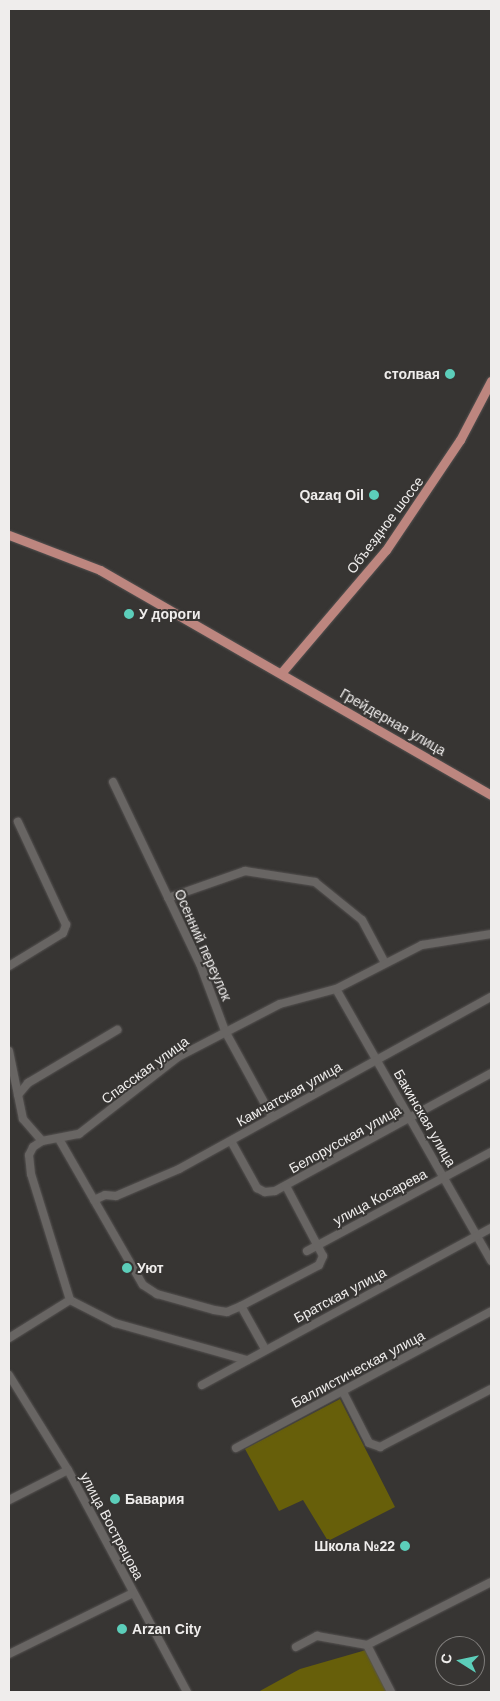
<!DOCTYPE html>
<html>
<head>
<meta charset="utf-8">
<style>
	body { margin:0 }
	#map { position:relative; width:500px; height:1701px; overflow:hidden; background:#373533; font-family:Helvetica,sans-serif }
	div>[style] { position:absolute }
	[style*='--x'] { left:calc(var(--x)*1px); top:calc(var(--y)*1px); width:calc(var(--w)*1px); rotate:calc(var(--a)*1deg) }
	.green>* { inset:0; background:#675f0a }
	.roads { filter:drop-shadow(0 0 1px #555251) drop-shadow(0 0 1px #555251) }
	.minor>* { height:8px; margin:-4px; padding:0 4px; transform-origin:4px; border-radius:4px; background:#686563 }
	.major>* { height:9px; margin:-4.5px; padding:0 4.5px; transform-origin:4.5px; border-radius:4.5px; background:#bd867f }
	.dots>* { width:14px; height:14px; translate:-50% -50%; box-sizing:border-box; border:2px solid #373533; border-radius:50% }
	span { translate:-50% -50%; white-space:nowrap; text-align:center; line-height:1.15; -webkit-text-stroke:4px #373533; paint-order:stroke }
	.poi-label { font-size:14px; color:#efedec; font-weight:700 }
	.right { translate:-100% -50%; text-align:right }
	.left { translate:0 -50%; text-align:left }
	.street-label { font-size:14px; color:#efedec }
	.frame { position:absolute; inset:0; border:10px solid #efedec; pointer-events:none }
	.north { position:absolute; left:435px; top:1636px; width:50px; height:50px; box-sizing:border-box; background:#373533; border:1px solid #817f7d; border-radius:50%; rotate:280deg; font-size:14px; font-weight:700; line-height:20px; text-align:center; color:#efedec }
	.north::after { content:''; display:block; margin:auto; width:18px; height:22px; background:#5cceba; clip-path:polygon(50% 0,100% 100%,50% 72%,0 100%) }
</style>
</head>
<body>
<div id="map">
	<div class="green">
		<div style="clip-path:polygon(340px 1399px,395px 1507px,328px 1541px,303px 1500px,279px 1511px,245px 1449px)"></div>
		<div style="clip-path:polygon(366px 1650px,387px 1692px,258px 1692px,300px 1669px)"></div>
	</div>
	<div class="roads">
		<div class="minor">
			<div style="--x:113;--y:782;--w:202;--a:64.5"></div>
			<div style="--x:200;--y:964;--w:72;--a:69.5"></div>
			<div style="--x:225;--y:1031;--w:98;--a:61.3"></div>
			<div style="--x:168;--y:898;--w:82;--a:-19.3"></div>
			<div style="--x:245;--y:871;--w:71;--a:8.9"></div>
			<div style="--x:315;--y:882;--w:60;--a:39"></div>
			<div style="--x:362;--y:920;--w:49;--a:61.9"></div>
			<div style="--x:9;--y:966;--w:63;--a:-31.4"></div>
			<div style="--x:63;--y:933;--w:9;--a:-69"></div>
			<div style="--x:66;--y:925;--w:114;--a:-115"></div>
			<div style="--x:336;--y:989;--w:313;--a:60.3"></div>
			<div style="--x:9;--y:1051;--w:69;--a:78.4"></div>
			<div style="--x:23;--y:1119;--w:29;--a:49"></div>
			<div style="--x:18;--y:1095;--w:16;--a:-50"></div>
			<div style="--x:28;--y:1083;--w:104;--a:-30.8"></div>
			<div style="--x:59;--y:1139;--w:168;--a:60.1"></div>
			<div style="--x:143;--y:1285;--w:17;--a:33"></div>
			<div style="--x:157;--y:1294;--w:59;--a:15.7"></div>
			<div style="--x:214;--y:1310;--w:13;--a:9"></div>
			<div style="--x:227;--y:1312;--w:15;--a:-23"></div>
			<div style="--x:241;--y:1306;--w:49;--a:60.8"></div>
			<div style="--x:231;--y:1141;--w:54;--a:61"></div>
			<div style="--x:257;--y:1188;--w:9;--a:27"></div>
			<div style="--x:265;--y:1192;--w:10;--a:-6"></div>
			<div style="--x:275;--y:1191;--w:246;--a:-28.6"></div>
			<div style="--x:94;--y:1200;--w:12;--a:-24"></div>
			<div style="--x:105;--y:1195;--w:11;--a:5"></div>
			<div style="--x:116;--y:1196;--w:69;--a:-23.2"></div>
			<div style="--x:179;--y:1169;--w:356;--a:-28.9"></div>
			<div style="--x:307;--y:1251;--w:209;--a:-28.3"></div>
			<div style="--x:70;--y:1300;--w:51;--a:27.1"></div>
			<div style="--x:115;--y:1323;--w:137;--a:15.7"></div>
			<div style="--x:241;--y:1306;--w:88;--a:-27.7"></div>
			<div style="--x:319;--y:1265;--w:10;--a:-66"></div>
			<div style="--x:323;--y:1256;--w:79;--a:-117.9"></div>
			<div style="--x:9;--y:1338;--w:72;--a:-31.9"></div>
			<div style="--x:70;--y:1300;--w:132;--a:-107.2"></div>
			<div style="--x:31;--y:1174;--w:19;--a:-96"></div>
			<div style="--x:29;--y:1155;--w:9;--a:-63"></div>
			<div style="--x:33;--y:1147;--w:11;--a:-34"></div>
			<div style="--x:42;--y:1141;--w:38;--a:-11"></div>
			<div style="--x:79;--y:1134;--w:125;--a:-37.9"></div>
			<div style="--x:178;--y:1057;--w:115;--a:-27.5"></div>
			<div style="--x:280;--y:1004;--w:58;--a:-15"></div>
			<div style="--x:336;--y:989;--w:97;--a:-27.1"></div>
			<div style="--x:422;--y:945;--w:70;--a:-9.1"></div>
			<div style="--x:9;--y:1375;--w:112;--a:58.2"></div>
			<div style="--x:68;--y:1470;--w:252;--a:61.8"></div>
			<div style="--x:202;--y:1385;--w:329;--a:-28.5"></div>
			<div style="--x:343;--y:1392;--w:57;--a:63"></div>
			<div style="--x:369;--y:1443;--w:12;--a:20"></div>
			<div style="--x:380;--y:1447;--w:125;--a:-27.6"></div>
			<div style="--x:236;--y:1448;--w:289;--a:-28.2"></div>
			<div style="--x:9;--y:1500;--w:66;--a:-27"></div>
			<div style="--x:367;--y:1645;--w:53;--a:62.9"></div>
			<div style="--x:296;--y:1647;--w:24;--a:-28"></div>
			<div style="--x:317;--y:1636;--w:51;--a:10.2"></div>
			<div style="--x:367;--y:1645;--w:139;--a:-26.9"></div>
			<div style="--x:9;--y:1654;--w:138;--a:-26.2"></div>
		</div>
		<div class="major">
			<div style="--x:9;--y:535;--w:97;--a:21"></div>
			<div style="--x:100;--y:570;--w:451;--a:29.9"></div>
			<div style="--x:282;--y:672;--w:160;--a:-49.6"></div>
			<div style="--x:386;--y:550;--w:133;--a:-56.1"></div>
			<div style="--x:460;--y:440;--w:67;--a:-62.3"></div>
		</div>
	</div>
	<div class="dots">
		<div style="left:450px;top:374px;background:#5cceba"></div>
		<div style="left:374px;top:495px;background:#5cceba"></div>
		<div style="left:129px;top:614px;background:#5cceba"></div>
		<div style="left:127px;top:1268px;background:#5cceba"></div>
		<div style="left:115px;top:1499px;background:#5cceba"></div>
		<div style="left:405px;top:1546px;background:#5cceba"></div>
		<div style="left:122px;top:1629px;background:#5cceba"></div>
	</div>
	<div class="poi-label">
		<span class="right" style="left:440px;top:374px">столвая</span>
		<span class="right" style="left:364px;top:495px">Qazaq Oil</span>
		<span class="left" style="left:139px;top:614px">У дороги</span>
		<span class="left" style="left:137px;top:1268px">Уют</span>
		<span class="left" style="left:125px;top:1499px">Бавария</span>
		<span class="right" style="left:395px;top:1546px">Школа №22</span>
		<span class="left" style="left:132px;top:1629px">Arzan City</span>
	</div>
	<div class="street-label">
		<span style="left:385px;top:525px;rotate:-53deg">Объездное шоссе</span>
		<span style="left:393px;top:722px;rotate:30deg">Грейдерная улица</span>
		<span style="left:203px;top:945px;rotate:66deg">Осенний переулок</span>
		<span style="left:145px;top:1070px;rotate:-36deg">Спасская улица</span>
		<span style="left:289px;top:1094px;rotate:-29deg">Камчатская улица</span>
		<span style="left:425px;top:1118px;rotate:60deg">Бакинская улица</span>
		<span style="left:345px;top:1139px;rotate:-29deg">Белорусская улица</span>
		<span style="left:380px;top:1197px;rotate:-28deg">улица Косарева</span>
		<span style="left:340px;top:1295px;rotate:-28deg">Братская улица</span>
		<span style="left:358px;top:1369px;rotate:-28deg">Баллистическая улица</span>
		<span style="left:112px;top:1526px;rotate:62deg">улица Вострецова</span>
	</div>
	<div class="frame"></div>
	<div class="north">С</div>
</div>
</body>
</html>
